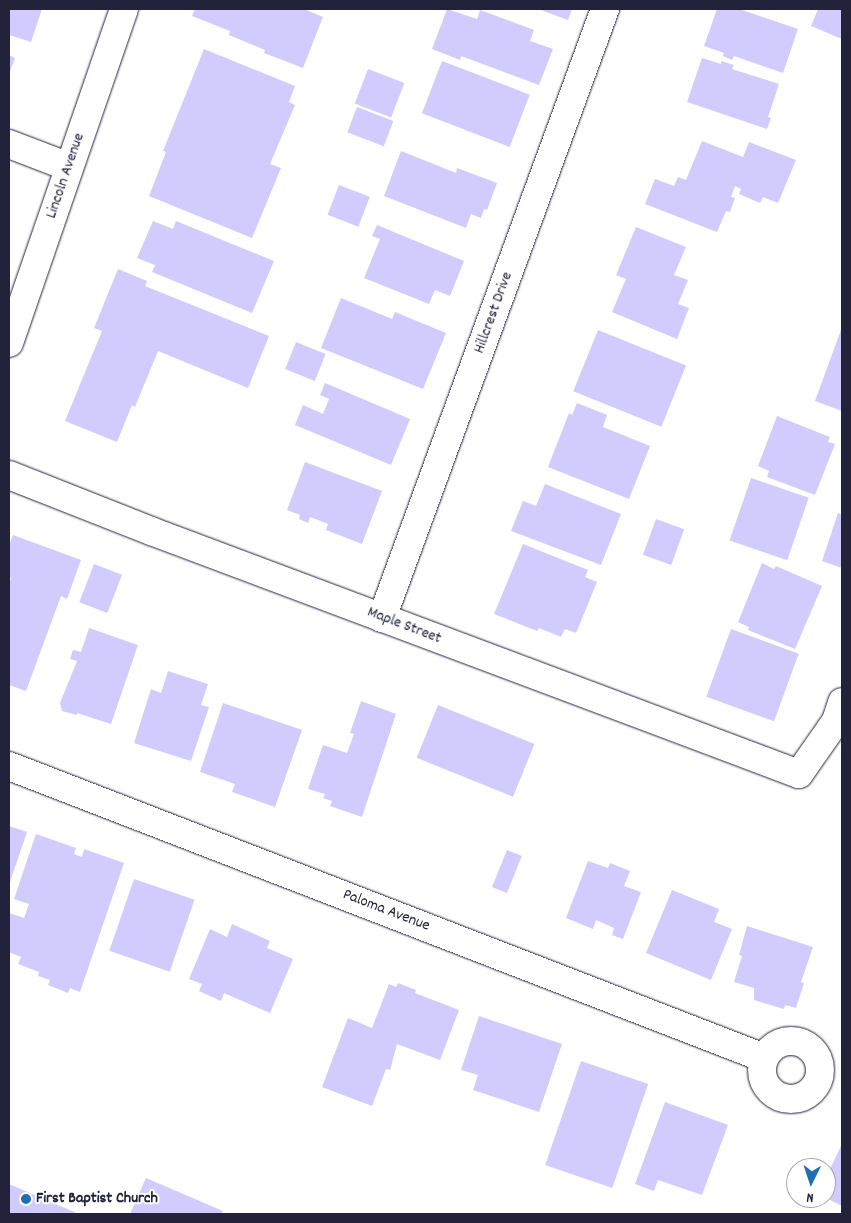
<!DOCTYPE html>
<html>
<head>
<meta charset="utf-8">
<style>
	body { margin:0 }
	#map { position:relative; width:851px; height:1223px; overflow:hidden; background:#fff; font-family:Dekko,sans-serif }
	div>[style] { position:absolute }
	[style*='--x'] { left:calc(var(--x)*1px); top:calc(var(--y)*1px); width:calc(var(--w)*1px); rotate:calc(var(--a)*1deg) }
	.building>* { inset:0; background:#d1cbfe; transform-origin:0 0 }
	.roads { filter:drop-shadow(0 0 1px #22223b) drop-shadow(0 0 1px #22223b) }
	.minor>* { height:28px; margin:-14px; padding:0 14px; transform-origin:14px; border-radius:14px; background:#fff }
	.minor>.ring { margin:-14px; padding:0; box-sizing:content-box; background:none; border:28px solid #fff; border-radius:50% }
	.major>* { height:28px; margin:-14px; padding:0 14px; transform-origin:14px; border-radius:14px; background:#fff }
	.dots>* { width:14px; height:14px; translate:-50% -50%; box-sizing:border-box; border:2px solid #fff; border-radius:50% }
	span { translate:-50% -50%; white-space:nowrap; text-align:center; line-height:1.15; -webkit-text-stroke:4px #fff; paint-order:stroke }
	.street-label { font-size:16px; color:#22223b }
	.poi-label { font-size:16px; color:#22223b; font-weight:700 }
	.left { translate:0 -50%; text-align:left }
	.frame { position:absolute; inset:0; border:10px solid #22223b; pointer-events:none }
	.north { position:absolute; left:786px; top:1158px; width:50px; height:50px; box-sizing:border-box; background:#fff; border:1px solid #a7a7b1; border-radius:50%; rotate:184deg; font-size:14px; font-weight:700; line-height:20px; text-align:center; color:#22223b }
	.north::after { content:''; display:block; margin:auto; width:18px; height:22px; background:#1f6fb2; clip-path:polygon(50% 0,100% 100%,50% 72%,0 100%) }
</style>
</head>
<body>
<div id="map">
	<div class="building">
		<div style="clip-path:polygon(9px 9px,42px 9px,31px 42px,9px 35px)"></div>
		<div style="clip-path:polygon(195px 9px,304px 9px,323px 17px,303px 68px,264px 53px,265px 50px,229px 35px,230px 31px,192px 16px)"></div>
		<div style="clip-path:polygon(447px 9px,477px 19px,480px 10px,534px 30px,530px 41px,553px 49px,539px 85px,461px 56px,460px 60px,432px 49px)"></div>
		<div style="clip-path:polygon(538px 9px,572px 9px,568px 20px)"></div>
		<div style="clip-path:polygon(717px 9px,739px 9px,798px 29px,783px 73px,734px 56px,732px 60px,723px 56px,724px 53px,704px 46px)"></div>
		<div style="clip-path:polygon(818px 9px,842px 9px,842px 39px,811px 26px)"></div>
		<div style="clip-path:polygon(204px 49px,295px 86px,289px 102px,295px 105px,270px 164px,281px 168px,252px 238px,149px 196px,166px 152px,163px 151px)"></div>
		<div style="clip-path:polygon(9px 55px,15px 58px,9px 74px)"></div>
		<div style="clip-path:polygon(702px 58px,721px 64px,721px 61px,734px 65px,732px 69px,779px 84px,768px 117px,771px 118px,767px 129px,687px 102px)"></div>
		<div style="left:442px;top:61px;width:94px;height:56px;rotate:21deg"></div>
		<div style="left:368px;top:69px;width:39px;height:37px;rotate:21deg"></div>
		<div style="left:357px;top:107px;width:39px;height:27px;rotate:21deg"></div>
		<div style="clip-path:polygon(702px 141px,743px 157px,749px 142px,796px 160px,778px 203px,763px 197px,760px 203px,739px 194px,741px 189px,735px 186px,731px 197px,735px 198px,730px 212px,726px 211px,717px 232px,645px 204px,655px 179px,674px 186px,678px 177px,686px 180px)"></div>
		<div style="clip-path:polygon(401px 151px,456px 173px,457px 168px,497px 183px,487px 210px,484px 209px,481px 218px,471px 214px,466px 228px,384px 196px)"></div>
		<div style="left:339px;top:185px;width:33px;height:32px;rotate:21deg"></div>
		<div style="clip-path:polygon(153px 221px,173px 229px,176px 221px,274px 261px,252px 313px,152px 272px,155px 265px,137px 258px)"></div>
		<div style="clip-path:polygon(377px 225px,464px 261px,450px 296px,435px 290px,429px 304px,364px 278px,380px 239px,372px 236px)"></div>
		<div style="clip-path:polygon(636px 227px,686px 247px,674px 275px,688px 280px,678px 304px,689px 308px,677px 339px,612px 312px,626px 279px,616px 275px)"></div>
		<div style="clip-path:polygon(118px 269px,147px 281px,145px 286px,269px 336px,248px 388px,158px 351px,135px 407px,132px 405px,117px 442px,65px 421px,102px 331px,94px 328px)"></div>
		<div style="clip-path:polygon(341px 298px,392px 319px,395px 312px,446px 333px,423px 389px,321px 348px)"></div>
		<div style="clip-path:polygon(842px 327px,842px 411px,815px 401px)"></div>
		<div style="left:598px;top:330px;width:95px;height:66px;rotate:22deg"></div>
		<div style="left:296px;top:342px;width:32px;height:29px;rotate:22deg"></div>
		<div style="clip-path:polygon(325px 383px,410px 419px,391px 465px,295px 425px,303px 405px,323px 414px,329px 399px,320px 395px)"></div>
		<div style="clip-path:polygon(577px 403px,607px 415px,603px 427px,650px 446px,629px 499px,548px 467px,569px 413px,572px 415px)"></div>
		<div style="clip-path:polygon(777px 416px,830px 437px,828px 442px,835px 444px,815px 495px,767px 477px,769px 471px,758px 466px)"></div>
		<div style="clip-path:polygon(305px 462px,382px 491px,362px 544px,326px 530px,328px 524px,310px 517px,308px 523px,299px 519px,300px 515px,287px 510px)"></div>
		<div style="left:751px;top:478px;width:61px;height:66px;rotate:19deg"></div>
		<div style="clip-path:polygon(545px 484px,621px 514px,601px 565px,511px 531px,523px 501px,536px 506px)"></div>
		<div style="clip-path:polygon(838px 513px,842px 515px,842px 568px,822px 561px)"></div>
		<div style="left:656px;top:519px;width:30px;height:38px;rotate:20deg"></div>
		<div style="clip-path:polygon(13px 535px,81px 560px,67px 599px,61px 596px,26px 691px,9px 685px,9px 583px,11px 578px,9px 577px,9px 545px)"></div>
		<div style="clip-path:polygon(523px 544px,588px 570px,585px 577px,597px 582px,576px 633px,565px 629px,561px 637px,539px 628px,537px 631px,494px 614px)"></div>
		<div style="clip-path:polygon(762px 563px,774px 569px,776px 566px,822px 586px,795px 649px,748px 630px,749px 627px,738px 622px)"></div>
		<div style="left:94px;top:564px;width:30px;height:41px;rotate:21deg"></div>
		<div style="clip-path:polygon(89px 628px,138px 645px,111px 724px,77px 713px,77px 715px,62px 711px,60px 703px,77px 661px,70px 659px,73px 650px,81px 652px)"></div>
		<div style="left:731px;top:629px;width:72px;height:72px;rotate:20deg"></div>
		<div style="clip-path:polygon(168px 671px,208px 684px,201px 705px,209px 707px,191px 761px,134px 743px,151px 689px,161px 693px)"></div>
		<div style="clip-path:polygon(361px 701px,396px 714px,362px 817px,330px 806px,332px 801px,323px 798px,325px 794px,308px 789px,323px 745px,347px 753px,354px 734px,350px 733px)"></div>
		<div style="clip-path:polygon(223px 703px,302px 730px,275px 807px,232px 792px,235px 784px,200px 772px)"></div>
		<div style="left:438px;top:705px;width:104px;height:57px;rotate:22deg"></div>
		<div style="clip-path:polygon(9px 826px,27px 832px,9px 885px)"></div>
		<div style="clip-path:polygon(36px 834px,76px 848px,74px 854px,82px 857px,84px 849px,124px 863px,80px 992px,70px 988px,68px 993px,48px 985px,50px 980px,38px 976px,39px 972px,18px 964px,21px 957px,9px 952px,9px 913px,24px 918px,29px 904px,14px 899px)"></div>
		<div style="left:507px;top:850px;width:16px;height:40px;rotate:22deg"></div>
		<div style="clip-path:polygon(588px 861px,608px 868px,610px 863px,630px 871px,624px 886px,641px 892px,623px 939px,612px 935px,614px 928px,596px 920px,593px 929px,566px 918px)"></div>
		<div style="left:134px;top:879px;width:64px;height:76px;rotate:19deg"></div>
		<div style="clip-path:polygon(672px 890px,719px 909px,714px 922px,732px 929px,711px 980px,646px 953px)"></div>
		<div style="clip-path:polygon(232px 924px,270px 941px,267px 948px,293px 959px,270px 1013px,224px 993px,221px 1001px,199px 991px,202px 984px,189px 979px,210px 929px,227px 937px)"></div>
		<div style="clip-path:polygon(747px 926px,813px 947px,801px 982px,804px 983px,796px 1008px,785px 1005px,784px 1009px,754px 1000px,754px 988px,734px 982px,742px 956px,739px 955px)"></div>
		<div style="clip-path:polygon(398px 983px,416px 990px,415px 993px,459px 1010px,440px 1060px,397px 1044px,390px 1070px,386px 1069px,372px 1106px,322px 1087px,348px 1018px,372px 1028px,389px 984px,396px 987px)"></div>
		<div style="clip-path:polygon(479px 1016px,562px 1044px,539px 1112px,473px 1090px,478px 1075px,461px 1070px)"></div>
		<div style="left:581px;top:1061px;width:71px;height:110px;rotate:19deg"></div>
		<div style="clip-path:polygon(665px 1102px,728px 1125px,702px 1195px,658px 1180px,654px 1191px,635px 1184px)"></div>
		<div style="clip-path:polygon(842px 1144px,842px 1206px,826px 1198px,826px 1177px)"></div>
		<div style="clip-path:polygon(146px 1178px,223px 1211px,221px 1214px,130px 1214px)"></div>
		<div style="clip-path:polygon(9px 1184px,79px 1214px,9px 1214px)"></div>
	</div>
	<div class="roads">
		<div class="minor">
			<div style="--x:9;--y:144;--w:64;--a:21"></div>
			<div style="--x:9;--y:475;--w:153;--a:21.5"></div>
			<div style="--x:151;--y:531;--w:692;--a:20.56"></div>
			<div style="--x:799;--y:774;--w:65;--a:-55.1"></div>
			<div style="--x:836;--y:721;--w:20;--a:-72"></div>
			<div style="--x:382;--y:618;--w:649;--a:-69.89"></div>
			<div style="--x:9;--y:766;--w:809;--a:21.14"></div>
			<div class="ring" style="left:762px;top:1041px;width:30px;height:30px"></div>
		</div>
		<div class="major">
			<div style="--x:9;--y:343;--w:353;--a:-71"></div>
		</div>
	</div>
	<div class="dots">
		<div style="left:26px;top:1199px;background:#1f6fb2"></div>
	</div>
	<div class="street-label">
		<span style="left:66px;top:176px;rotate:-71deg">Lincoln Avenue</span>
		<span style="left:494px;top:313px;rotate:-70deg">Hillcrest Drive</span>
		<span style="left:404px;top:626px;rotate:21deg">Maple Street</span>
		<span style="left:386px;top:911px;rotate:21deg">Paloma Avenue</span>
	</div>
	<div class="poi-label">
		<span class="left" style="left:36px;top:1199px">First Baptist Church</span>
	</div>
	<div class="frame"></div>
	<div class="north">N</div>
</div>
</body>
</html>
